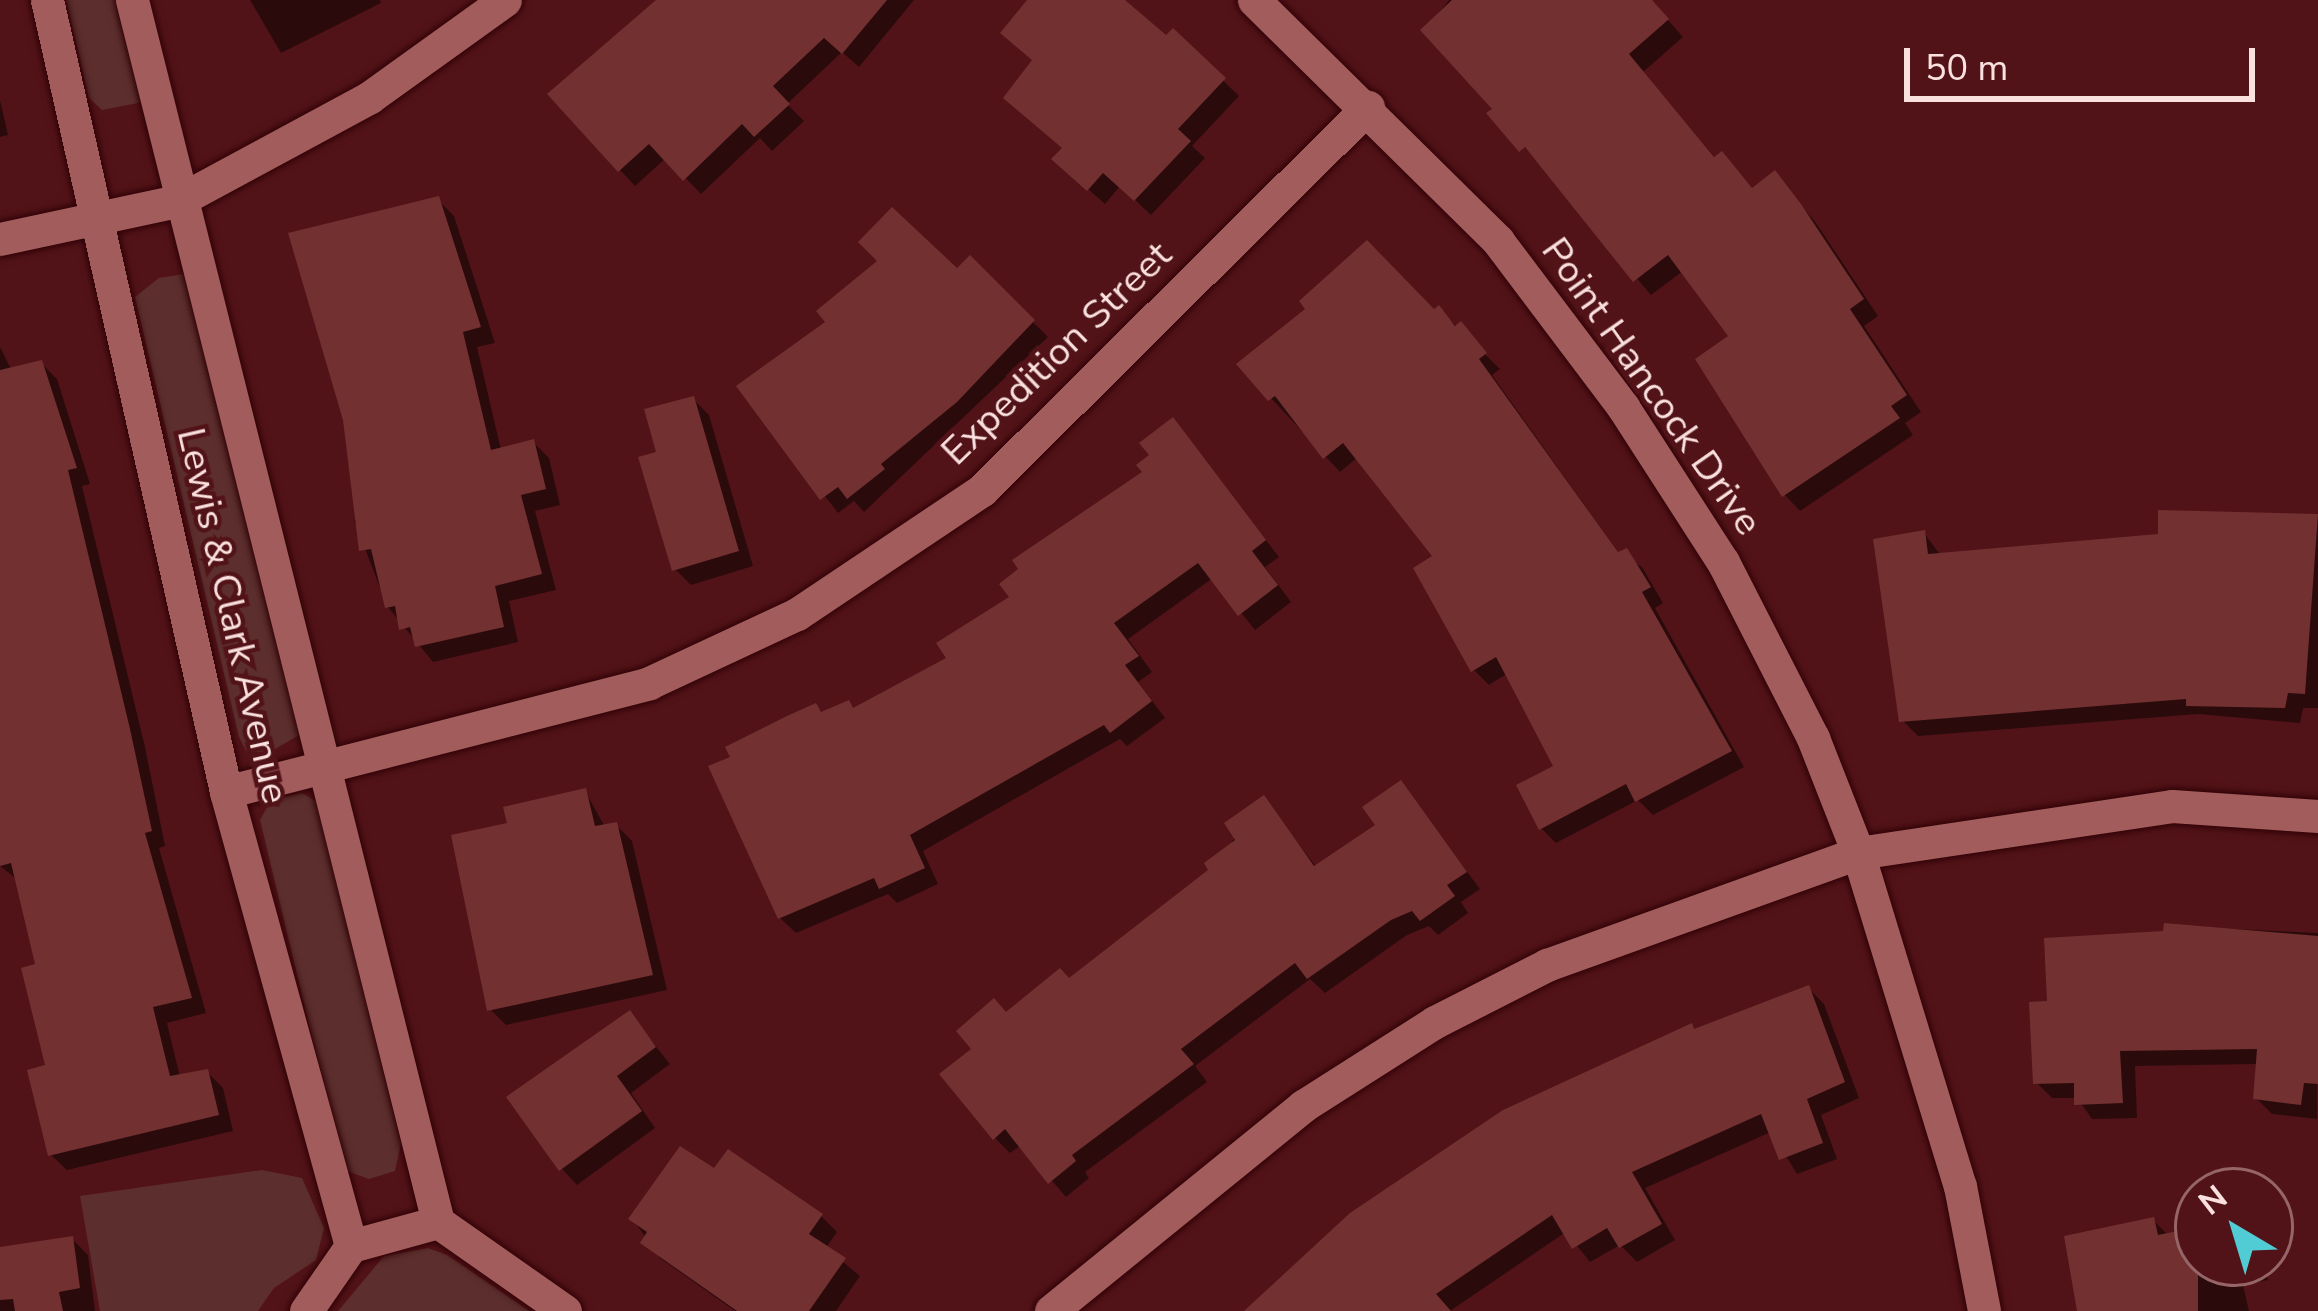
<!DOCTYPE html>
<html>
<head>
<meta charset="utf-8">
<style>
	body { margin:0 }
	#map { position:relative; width:2318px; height:1311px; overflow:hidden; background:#521318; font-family:"Nunito Sans",sans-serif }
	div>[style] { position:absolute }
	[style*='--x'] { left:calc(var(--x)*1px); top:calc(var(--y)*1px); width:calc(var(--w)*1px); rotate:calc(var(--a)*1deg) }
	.green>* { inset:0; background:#5c2e2e }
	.shadow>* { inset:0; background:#0007 }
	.building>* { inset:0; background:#723031 }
	.roads { filter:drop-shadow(0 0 3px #2f0206) drop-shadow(0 0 3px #2f0206) }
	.minor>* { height:33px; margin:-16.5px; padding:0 16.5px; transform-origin:16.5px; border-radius:16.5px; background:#a35c5c }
	.tertiary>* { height:33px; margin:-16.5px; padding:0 16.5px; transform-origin:16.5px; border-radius:16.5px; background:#a35c5c }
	span { translate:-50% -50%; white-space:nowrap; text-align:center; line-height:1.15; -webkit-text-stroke:9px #521318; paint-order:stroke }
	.street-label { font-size:39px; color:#fae1df }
	.north { position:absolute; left:2174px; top:1167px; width:120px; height:120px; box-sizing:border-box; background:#521318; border:3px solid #956568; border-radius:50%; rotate:322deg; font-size:33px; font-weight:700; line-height:48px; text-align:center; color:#fae1df }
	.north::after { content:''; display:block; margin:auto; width:42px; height:54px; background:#51ccd4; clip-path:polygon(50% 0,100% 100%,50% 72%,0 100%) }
	.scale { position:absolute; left:1904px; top:48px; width:351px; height:54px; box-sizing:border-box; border:6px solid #fae1df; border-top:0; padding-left:15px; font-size:36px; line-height:42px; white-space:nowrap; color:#fae1df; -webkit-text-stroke:9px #521318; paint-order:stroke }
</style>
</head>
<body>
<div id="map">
	<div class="green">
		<div style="clip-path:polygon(66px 0,128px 0,147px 94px,138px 103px,102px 110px,89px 98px)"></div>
		<div style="clip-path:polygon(183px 274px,193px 279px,301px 734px,268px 753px,246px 751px,239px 737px,135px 297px,159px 278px)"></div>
		<div style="clip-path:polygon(302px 793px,319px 803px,401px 1144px,395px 1171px,369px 1179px,344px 1170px,260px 820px,271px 800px)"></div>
		<div style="clip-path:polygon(262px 1170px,302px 1178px,324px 1228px,316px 1260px,274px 1288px,258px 1311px,100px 1311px,80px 1196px)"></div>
		<div style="clip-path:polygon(428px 1248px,447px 1255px,529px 1311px,338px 1311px,384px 1256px)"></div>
	</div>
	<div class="shadow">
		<div style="clip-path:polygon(250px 0,380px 0,381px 3px,281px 53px)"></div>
		<div style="clip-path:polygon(661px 0,914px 0,859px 67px,842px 52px,787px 104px,804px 121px,772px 151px,760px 138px,701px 194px,666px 158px,635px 186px,620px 170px)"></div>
		<div style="clip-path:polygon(1031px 0,1120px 0,1167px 39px,1173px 32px,1239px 96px,1192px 146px,1205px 158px,1151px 215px,1120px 186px,1105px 204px,1071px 174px,1035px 61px)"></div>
		<div style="clip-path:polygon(1449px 0,1650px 0,1683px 37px,1643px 72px,1716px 159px,1754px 190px,1775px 174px,1816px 223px,1878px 316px,1864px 326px,1921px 412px,1905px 423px,1913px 435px,1800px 511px,1785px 495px,1733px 337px,1683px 271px,1651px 295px,1425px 30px)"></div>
		<div style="clip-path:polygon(0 100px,8px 135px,0 137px)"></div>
		<div style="clip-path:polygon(438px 200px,454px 216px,495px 343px,477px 347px,501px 450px,533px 442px,549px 458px,560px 505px,535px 511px,556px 590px,509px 601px,518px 642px,433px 662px,387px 606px,354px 520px,362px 518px)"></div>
		<div style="clip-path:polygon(970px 259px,1048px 337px,864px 512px,854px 501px,838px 513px,741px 387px,829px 322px,882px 262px,958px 272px)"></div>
		<div style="clip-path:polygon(1439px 309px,1500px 369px,1492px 375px,1620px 555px,1642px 567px,1663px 603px,1655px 608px,1744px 767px,1653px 815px,1638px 800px,1556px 843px,1541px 828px,1557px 767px,1508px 673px,1489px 685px,1474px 670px,1436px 556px,1358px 457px,1340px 472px,1240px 365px)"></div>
		<div style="clip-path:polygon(0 347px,12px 371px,41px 363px,57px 379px,90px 484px,82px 486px,145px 747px,165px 846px,159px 848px,206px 1013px,167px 1023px,180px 1077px,207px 1072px,223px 1088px,233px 1131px,67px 1170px,51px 1155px,39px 967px,18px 880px,0 866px)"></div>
		<div style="clip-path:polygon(693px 399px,709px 415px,753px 566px,691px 585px,675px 569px,660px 454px)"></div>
		<div style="clip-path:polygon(1173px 421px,1279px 557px,1265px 567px,1291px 602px,1255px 630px,1213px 578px,1128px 639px,1152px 672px,1138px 682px,1165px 718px,1127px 746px,1120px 739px,923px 851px,938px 884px,897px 903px,888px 894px,796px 933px,780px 918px,816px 707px,824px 714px,855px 710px,950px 660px,1146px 473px)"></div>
		<div style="clip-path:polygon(2161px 513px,2318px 517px,2318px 708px,2303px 708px,2300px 723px,2198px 714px,1918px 736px,1902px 720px,1924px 533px,1941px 556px,2161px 537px)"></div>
		<div style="clip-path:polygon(1401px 784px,1480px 889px,1461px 902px,1468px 913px,1438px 935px,1429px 926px,1407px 935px,1325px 993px,1310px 979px,1195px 1066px,1207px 1082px,1085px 1172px,1089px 1178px,1066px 1197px,1021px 1145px,1010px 1153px,995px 1138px,976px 1049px,1007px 1015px,1070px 982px,1212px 870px,1263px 798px,1317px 868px,1380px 826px)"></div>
		<div style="clip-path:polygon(585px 791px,605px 827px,616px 825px,632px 841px,667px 990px,506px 1025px,490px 1009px,511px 826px)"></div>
		<div style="clip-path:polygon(2167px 926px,2318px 933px,2317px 1119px,2272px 1114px,2256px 1098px,2259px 1064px,2135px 1066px,2137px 1118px,2092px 1119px,2077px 1098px,2052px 1098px,2036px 1082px,2050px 1004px,2166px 934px)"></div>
		<div style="clip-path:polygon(1808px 988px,1824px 1004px,1859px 1098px,1821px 1115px,1837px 1159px,1797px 1174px,1771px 1132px,1645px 1188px,1675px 1240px,1637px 1262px,1620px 1245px,1590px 1262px,1566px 1232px,1450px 1311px,1247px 1311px,1696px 1031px)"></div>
		<div style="clip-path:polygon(630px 1014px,670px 1064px,631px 1093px,655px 1128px,577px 1185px,562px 1169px)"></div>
		<div style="clip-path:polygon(821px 1216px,837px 1232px,826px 1248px,860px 1276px,836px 1311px,735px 1311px,660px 1258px,632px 1218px)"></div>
		<div style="clip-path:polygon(2153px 1220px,2169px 1236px,2198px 1230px,2198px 1263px,2264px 1263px,2268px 1280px,2243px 1285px,2249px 1311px,2081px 1311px)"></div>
		<div style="clip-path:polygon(72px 1239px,88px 1255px,95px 1311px,0 1311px,0 1249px)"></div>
	</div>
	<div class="building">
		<div style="clip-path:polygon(656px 0,887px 0,842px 54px,824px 38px,773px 86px,790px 104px,754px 137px,742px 124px,683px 181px,649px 144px,618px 172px,547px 94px)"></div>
		<div style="clip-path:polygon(1027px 0,1125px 0,1166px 35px,1173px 28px,1226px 78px,1178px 129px,1191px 141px,1134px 201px,1103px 173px,1087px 191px,1051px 159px,1062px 148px,1003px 98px,1032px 60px,1000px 33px)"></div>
		<div style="clip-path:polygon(1452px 0,1652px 0,1669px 19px,1629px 54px,1714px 157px,1722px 151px,1752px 188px,1775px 170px,1801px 204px,1864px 299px,1850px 309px,1907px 395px,1891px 406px,1900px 418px,1782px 497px,1695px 359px,1728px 336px,1668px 255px,1633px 282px,1525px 147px,1519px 152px,1486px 113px,1492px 109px,1420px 30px)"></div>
		<div style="clip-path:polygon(439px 196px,481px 327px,463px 332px,491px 450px,534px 439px,546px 489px,521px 495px,542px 574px,495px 586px,504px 627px,415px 647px,410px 627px,399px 630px,395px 606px,385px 608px,371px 549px,359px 551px,343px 420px,288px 233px)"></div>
		<div style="clip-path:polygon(892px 207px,957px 268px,970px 255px,1035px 320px,957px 402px,881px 464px,885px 469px,847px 499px,838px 487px,820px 500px,736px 386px,825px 322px,816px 311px,877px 261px,858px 242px)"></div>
		<div style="clip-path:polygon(1367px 240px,1434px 309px,1439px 305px,1455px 326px,1461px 321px,1487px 353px,1479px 359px,1618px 552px,1627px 548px,1651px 587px,1642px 592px,1732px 751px,1635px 802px,1626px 784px,1539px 830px,1516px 785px,1553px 766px,1496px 657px,1471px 672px,1413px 568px,1432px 556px,1343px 443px,1323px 459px,1275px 396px,1268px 401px,1236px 364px,1305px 309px,1299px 301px)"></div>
		<div style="clip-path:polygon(42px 360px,77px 468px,68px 470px,130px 729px,152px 831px,145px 833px,192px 998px,153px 1007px,170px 1076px,208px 1069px,219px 1115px,48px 1156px,27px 1070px,45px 1065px,21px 968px,35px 964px,11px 863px,0 866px,0 370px)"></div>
		<div style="clip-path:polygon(694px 396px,739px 551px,672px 571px,638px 457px,656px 452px,644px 409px)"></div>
		<div style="clip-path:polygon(1173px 417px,1266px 540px,1252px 551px,1278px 585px,1238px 616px,1198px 563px,1114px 623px,1139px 656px,1125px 665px,1152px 701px,1110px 733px,1104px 725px,910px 835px,925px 868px,879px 889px,874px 878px,778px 919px,708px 766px,730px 757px,725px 747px,787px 716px,816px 703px,821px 712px,849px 700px,853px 708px,946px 658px,936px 643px,1009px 597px,999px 584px,1018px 569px,1012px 560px,1142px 472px,1136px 465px,1149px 455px,1139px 443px)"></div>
		<div style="clip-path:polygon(2158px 510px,2318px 514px,2305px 694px,2288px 693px,2285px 708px,2186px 706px,2186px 699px,1899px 722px,1873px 539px,1925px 530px,1928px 554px,2158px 534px)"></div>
		<div style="clip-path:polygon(1401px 780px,1467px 872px,1447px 885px,1455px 896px,1420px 921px,1412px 911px,1391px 920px,1307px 979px,1295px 963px,1181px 1049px,1194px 1064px,1072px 1155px,1076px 1161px,1048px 1184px,1005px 1129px,993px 1140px,939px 1074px,971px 1049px,956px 1031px,994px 998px,1006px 1012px,1060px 968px,1069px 978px,1208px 870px,1204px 863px,1235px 840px,1224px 823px,1264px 795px,1314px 866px,1375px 825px,1362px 807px)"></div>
		<div style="clip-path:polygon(586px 788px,595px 826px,617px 822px,653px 975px,487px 1011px,451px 835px,507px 823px,503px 807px)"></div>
		<div style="clip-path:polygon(2164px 923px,2318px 936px,2318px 1084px,2304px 1083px,2301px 1105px,2253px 1099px,2257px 1049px,2120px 1051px,2123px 1103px,2074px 1105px,2074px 1083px,2033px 1084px,2029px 1002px,2047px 1001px,2044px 938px,2163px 931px)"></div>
		<div style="clip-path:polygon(1809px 985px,1845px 1082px,1807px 1099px,1823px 1143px,1779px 1160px,1761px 1114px,1632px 1172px,1662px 1224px,1619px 1248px,1607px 1228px,1572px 1249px,1552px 1215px,1436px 1294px,1451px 1311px,1244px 1311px,1350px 1213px,1503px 1110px,1692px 1023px,1694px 1029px)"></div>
		<div style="clip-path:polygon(630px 1010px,656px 1047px,617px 1076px,642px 1111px,559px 1171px,506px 1097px)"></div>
		<div style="clip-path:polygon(680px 1146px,714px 1168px,728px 1149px,823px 1214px,809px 1234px,846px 1258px,809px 1311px,737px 1311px,640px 1243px,647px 1232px,628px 1219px)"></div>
		<div style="clip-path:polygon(2154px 1217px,2158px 1235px,2198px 1227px,2198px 1311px,2077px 1311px,2064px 1236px)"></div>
		<div style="clip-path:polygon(73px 1236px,80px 1288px,59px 1292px,63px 1311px,15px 1311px,13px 1299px,0 1300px,0 1247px)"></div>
	</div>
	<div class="roads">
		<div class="minor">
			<div style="--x:47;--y:0;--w:812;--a:77.26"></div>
			<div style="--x:226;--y:792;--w:471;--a:74.6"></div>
			<div style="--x:132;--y:0;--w:1260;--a:75.94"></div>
			<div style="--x:1254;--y:0;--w:343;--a:44.6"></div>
			<div style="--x:1498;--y:241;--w:208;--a:53"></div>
			<div style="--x:1623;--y:407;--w:184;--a:57.2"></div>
			<div style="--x:1723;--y:562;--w:198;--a:62.9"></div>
			<div style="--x:1813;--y:738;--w:123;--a:68.6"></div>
			<div style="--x:1858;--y:853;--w:348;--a:73"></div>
			<div style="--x:1960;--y:1186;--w:127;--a:79.1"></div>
			<div style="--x:0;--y:239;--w:182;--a:-12.1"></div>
			<div style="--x:178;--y:201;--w:218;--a:-28.4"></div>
			<div style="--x:370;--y:97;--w:166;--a:-35.7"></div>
			<div style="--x:226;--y:792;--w:437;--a:-14.4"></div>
			<div style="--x:649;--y:683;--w:163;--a:-25"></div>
			<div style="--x:797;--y:614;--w:223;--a:-33.8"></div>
			<div style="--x:982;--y:490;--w:544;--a:-44.78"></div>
		</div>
		<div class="tertiary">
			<div style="--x:306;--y:1311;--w:79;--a:-55.3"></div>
			<div style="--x:351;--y:1246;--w:90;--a:-15.4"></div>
			<div style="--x:438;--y:1222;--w:155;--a:35"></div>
			<div style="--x:1051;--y:1311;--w:325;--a:-39.1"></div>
			<div style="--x:1303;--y:1106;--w:156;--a:-32.5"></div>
			<div style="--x:1435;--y:1022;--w:126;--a:-27"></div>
			<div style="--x:1547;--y:965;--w:331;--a:-19.8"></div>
			<div style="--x:1858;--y:853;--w:317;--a:-8.5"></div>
			<div style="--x:2172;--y:806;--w:146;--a:3.9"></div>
		</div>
	</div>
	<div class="street-label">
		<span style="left:1057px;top:354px;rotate:-44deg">Expedition Street</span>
		<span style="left:1651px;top:387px;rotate:55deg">Point Hancock Drive</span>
		<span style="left:232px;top:616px;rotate:77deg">Lewis &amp; Clark Avenue</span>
	</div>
	<div class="north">N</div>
	<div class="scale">50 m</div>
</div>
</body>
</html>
